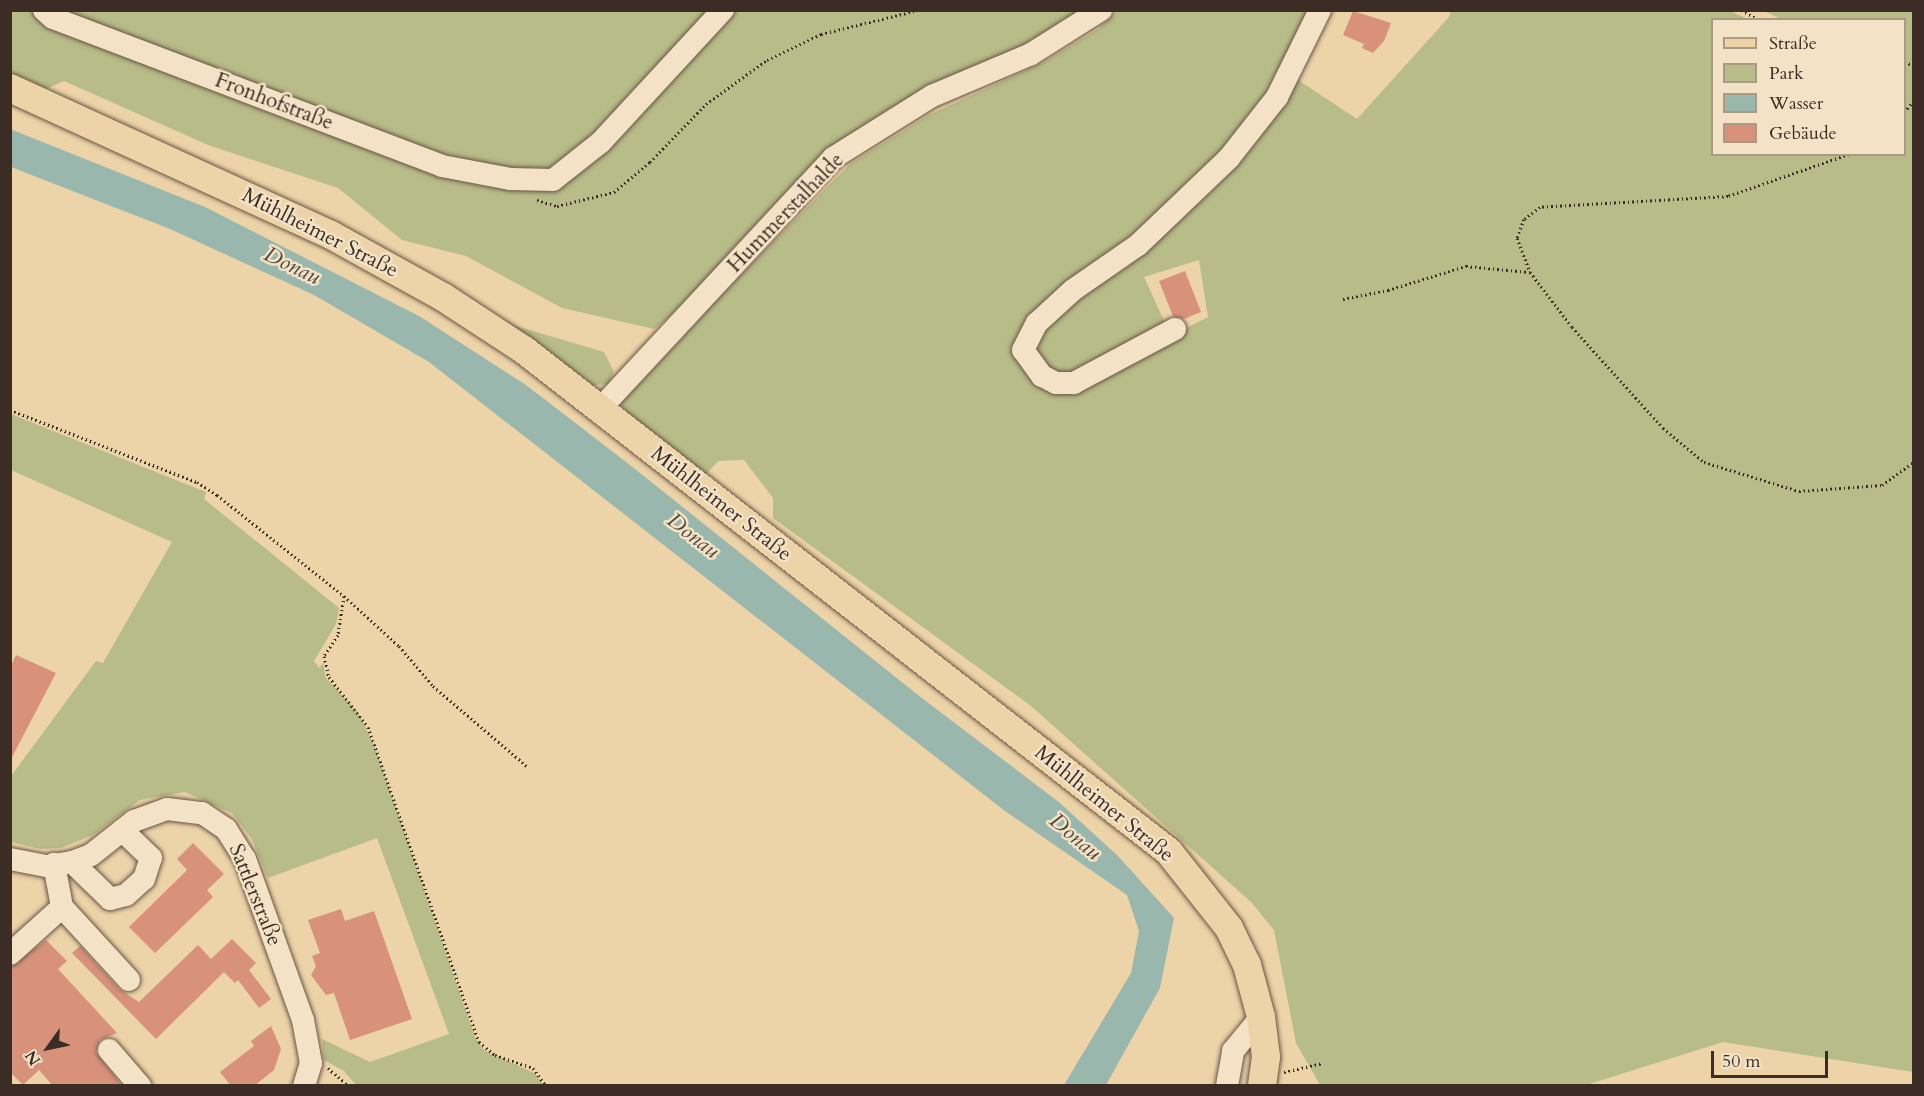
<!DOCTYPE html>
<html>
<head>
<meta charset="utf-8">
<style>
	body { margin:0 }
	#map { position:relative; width:1924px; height:1096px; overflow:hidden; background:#edd3a8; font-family:Cardo,serif }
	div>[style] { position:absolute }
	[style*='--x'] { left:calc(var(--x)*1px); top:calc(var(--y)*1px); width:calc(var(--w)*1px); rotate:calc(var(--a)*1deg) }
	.green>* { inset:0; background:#b8bc88 }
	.water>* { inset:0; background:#9ab7ad }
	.building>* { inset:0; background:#d8927b }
	.path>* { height:3px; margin-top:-1.5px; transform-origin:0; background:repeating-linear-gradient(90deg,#3b2d26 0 1.5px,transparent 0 4.5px) }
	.roads { filter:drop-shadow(0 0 2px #685646) drop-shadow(0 0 2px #685646) }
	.minor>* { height:22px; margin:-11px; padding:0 11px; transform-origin:11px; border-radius:11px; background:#f3e2c6 }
	.major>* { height:28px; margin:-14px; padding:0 14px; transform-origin:14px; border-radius:14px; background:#edd3a8 }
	span { translate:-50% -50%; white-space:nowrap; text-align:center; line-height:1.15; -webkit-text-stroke:5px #f3e2c6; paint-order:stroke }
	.street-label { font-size:21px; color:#3b2d26 }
	.water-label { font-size:22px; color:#4e4941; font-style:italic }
	.frame { position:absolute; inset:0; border:12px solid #3b2d26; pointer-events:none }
	.legend { position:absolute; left:1711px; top:18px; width:195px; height:138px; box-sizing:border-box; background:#f3e2c6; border:2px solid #a99a86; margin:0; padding:8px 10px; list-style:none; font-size:18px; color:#3b2d26 }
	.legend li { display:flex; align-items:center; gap:12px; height:30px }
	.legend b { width:30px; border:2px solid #a99a86 }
	.north { position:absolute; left:18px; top:1018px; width:60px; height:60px; -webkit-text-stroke:4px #f3e2c6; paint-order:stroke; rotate:237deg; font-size:16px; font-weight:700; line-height:24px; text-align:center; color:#3b2d26 }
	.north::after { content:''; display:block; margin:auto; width:21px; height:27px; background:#3b2d26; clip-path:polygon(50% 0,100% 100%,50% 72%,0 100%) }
	.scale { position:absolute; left:1711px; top:1051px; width:117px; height:27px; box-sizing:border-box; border:3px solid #3b2d26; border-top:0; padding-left:8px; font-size:18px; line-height:21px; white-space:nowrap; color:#3b2d26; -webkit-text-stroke:4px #f3e2c6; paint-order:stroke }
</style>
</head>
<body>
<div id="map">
	<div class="green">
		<div style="clip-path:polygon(10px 11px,1101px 11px,833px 158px,738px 263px,654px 329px,562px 308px,466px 256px,402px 240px,338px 188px,208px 145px,64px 81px,46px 89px,11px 75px)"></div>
		<div style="clip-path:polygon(evenodd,1117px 11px,1315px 11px,1286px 72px,1357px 119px,1449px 17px,1451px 11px,1730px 11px,1748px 19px,1712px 20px,1712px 154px,1904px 154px,1904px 20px,1781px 19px,1764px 11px,1913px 11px,1913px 1072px,1723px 1042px,1586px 1085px,1320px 1085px,1296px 1043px,1274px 930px,1251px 902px,1031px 706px,773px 518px,773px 498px,744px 460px,718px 461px,701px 480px,625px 414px,620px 398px,850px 164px,929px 115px,1044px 62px,1098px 29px,1117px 11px,1199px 260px,1208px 317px,1171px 336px,1144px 277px,1199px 260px)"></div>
		<div style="clip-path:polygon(471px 302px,516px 326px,604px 352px,614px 372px,609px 384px,585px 386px)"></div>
		<div style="clip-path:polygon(11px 414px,206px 492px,204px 499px,339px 608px,336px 624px,314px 661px,319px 668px,323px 663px,326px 678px,358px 712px,375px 747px,475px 1037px,484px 1050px,536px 1074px,544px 1085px,356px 1085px,344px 1071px,324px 1060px,322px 1039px,370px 1062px,449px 1034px,377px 838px,268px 878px,252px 839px,232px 813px,185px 792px,140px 800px,93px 835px,61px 848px,41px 849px,11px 842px,11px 776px,96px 661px,103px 663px,172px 542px,11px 470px)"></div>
	</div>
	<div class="water">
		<div style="clip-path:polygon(10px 129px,205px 207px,419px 316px,526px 385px,630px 465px,918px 695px,1060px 803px,1118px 856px,1174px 918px,1160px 988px,1106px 1085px,1064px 1085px,1131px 973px,1139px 931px,1127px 895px,1005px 811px,429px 362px,314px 295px,170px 229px,11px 167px)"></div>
	</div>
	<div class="building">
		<div style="clip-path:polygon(1353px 11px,1391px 23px,1384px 41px,1373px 53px,1362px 48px,1364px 44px,1343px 35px)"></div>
		<div style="clip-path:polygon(1185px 271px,1201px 312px,1184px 319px,1173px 316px,1159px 281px)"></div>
		<div style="clip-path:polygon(16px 655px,56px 673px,10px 761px,10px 668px)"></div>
		<div style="clip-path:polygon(193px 843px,224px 874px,207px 890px,213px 897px,155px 953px,129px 927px,187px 870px,177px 859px)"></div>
		<div style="clip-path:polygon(341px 909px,345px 921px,374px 911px,412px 1019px,350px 1040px,334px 993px,326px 995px,311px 975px,316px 966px,312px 956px,320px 953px,308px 920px)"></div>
		<div style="clip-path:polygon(232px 939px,256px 963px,249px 970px,271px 999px,259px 1008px,238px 980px,235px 983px,224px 972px,156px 1039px,72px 953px,80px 946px,119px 989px,139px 1002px,198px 945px,211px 959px)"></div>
		<div style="clip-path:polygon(46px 940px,67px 961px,58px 969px,117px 1033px,100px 1040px,96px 1052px,122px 1086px,53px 1086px,39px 1070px,23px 1085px,10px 1072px,10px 967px)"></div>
		<div style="clip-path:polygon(271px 1026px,281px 1049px,274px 1070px,254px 1086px,231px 1086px,220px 1072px,254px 1046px,251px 1041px)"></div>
	</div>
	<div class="path">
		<div style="--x:1741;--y:10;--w:21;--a:28"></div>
		<div style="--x:1904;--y:63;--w:10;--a:6"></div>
		<div style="--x:1904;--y:112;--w:15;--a:-48"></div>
		<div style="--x:1849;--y:154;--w:128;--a:160.9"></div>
		<div style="--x:1728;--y:196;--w:188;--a:176.7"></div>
		<div style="--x:1540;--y:207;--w:20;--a:143"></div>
		<div style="--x:1524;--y:219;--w:20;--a:110"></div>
		<div style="--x:1517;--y:238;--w:36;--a:69"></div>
		<div style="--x:1530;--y:272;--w:69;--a:52.6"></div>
		<div style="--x:1572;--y:327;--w:136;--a:48"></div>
		<div style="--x:1663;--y:428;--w:53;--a:39.7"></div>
		<div style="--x:1704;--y:462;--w:99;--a:17"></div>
		<div style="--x:1799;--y:491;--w:83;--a:-4.1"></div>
		<div style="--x:1882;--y:485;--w:39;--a:-36"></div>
		<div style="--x:537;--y:200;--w:21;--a:17"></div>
		<div style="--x:557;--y:206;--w:59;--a:-13.8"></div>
		<div style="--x:614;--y:192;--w:47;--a:-39.8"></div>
		<div style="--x:650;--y:162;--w:81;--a:-46"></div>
		<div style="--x:706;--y:104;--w:75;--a:-35.8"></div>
		<div style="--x:767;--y:60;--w:60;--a:-25.7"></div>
		<div style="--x:821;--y:34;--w:101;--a:-13.8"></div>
		<div style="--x:1343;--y:299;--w:46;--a:-11.3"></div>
		<div style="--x:1388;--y:290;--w:82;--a:-17.1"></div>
		<div style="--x:1466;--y:266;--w:64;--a:5.4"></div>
		<div style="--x:10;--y:410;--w:200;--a:21.1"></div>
		<div style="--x:197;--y:482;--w:24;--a:33"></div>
		<div style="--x:217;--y:495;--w:162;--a:38.5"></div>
		<div style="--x:344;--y:596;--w:74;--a:42.3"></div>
		<div style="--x:399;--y:646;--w:52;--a:49.6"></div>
		<div style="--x:433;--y:686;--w:126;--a:40.5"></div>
		<div style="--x:344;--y:596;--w:39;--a:99"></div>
		<div style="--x:338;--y:635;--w:25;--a:124"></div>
		<div style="--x:324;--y:656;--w:22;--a:77"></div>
		<div style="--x:329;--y:677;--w:63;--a:52"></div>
		<div style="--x:368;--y:727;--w:334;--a:70.6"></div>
		<div style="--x:479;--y:1042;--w:21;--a:39"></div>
		<div style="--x:495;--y:1055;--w:40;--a:18.9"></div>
		<div style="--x:533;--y:1068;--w:22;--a:54"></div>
		<div style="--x:328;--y:1068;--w:28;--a:41"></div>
		<div style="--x:1284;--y:1072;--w:40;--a:-13"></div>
	</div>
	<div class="roads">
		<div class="minor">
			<div style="--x:44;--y:10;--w:12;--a:42"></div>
			<div style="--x:53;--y:18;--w:416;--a:20.8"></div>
			<div style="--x:442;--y:166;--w:69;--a:10.8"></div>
			<div style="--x:510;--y:179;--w:43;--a:1.3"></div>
			<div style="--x:553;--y:180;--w:61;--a:-38.4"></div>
			<div style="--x:601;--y:142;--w:180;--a:-47.3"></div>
			<div style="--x:1175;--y:329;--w:115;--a:151.9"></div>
			<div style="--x:1074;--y:383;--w:18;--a:180"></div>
			<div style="--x:1056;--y:383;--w:16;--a:-153"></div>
			<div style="--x:1042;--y:376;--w:32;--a:-126"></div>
			<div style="--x:1023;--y:350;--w:30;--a:-63"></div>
			<div style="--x:1037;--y:323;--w:49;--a:-42.5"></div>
			<div style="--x:1073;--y:290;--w:79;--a:-34.7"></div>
			<div style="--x:1138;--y:245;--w:126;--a:-43.7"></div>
			<div style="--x:1229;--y:158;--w:78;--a:-51.8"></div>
			<div style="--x:1277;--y:97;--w:97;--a:-63.7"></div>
			<div style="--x:600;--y:409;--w:342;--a:-47.1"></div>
			<div style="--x:833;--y:158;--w:117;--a:-32.1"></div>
			<div style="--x:932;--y:96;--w:108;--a:-23"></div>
			<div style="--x:1031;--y:54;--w:83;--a:-32.2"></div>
			<div style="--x:10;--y:859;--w:38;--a:11"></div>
			<div style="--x:47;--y:866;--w:25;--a:-9"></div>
			<div style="--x:72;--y:862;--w:20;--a:-20"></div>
			<div style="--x:91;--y:855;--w:55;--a:-38.3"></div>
			<div style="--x:134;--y:821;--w:35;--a:-20"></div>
			<div style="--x:167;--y:809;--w:35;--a:7"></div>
			<div style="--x:202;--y:813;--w:29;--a:34"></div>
			<div style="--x:226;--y:829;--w:36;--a:58"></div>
			<div style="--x:245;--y:859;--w:171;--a:70.2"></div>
			<div style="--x:303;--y:1020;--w:44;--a:79.5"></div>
			<div style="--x:311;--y:1063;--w:24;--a:107"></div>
			<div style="--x:72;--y:862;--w:53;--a:44.2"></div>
			<div style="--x:110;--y:899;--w:16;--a:-14"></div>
			<div style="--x:126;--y:895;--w:24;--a:-42"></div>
			<div style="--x:144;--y:879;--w:22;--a:-72"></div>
			<div style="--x:151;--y:858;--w:40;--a:-136"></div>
			<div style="--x:62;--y:907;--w:99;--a:47.5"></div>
			<div style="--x:10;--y:954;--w:70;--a:-42.1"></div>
			<div style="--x:62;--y:907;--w:44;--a:-100.5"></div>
			<div style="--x:109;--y:1050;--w:48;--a:49.3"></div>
			<div style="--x:1227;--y:1086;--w:36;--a:-80"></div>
			<div style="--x:1233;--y:1051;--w:44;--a:-50.5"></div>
		</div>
		<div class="major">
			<div style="--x:10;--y:88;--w:353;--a:24.6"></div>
			<div style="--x:331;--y:235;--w:128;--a:29"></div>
			<div style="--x:443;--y:297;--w:97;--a:33.2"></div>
			<div style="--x:524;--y:350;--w:817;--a:37.89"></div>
			<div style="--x:1169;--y:852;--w:97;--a:51.7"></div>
			<div style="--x:1229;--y:928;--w:41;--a:64.1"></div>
			<div style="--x:1247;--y:965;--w:54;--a:74.9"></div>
			<div style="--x:1261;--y:1017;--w:40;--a:82.9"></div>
			<div style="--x:1266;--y:1057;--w:29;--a:98"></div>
		</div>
	</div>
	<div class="street-label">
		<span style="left:274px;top:102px;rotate:21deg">Fronhofstraße</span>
		<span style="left:786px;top:213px;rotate:-46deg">Hummerstalhalde</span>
		<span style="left:320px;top:233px;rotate:27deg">Mühlheimer Straße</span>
		<span style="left:721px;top:504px;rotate:38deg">Mühlheimer Straße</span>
		<span style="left:1104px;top:804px;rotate:39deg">Mühlheimer Straße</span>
		<span style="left:255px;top:895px;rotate:68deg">Sattlerstraße</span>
	</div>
	<div class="water-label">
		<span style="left:292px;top:266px;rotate:26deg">Donau</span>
		<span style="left:693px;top:536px;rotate:38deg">Donau</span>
		<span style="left:1075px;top:837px;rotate:40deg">Donau</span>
	</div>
	<div class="frame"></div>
	<ul class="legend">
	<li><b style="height:8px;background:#edd3a8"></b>Straße</li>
	<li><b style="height:16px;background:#b8bc88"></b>Park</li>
	<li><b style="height:16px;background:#9ab7ad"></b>Wasser</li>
	<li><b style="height:16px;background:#d8927b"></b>Gebäude</li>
	</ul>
	<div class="north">N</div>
	<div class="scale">50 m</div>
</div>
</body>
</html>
